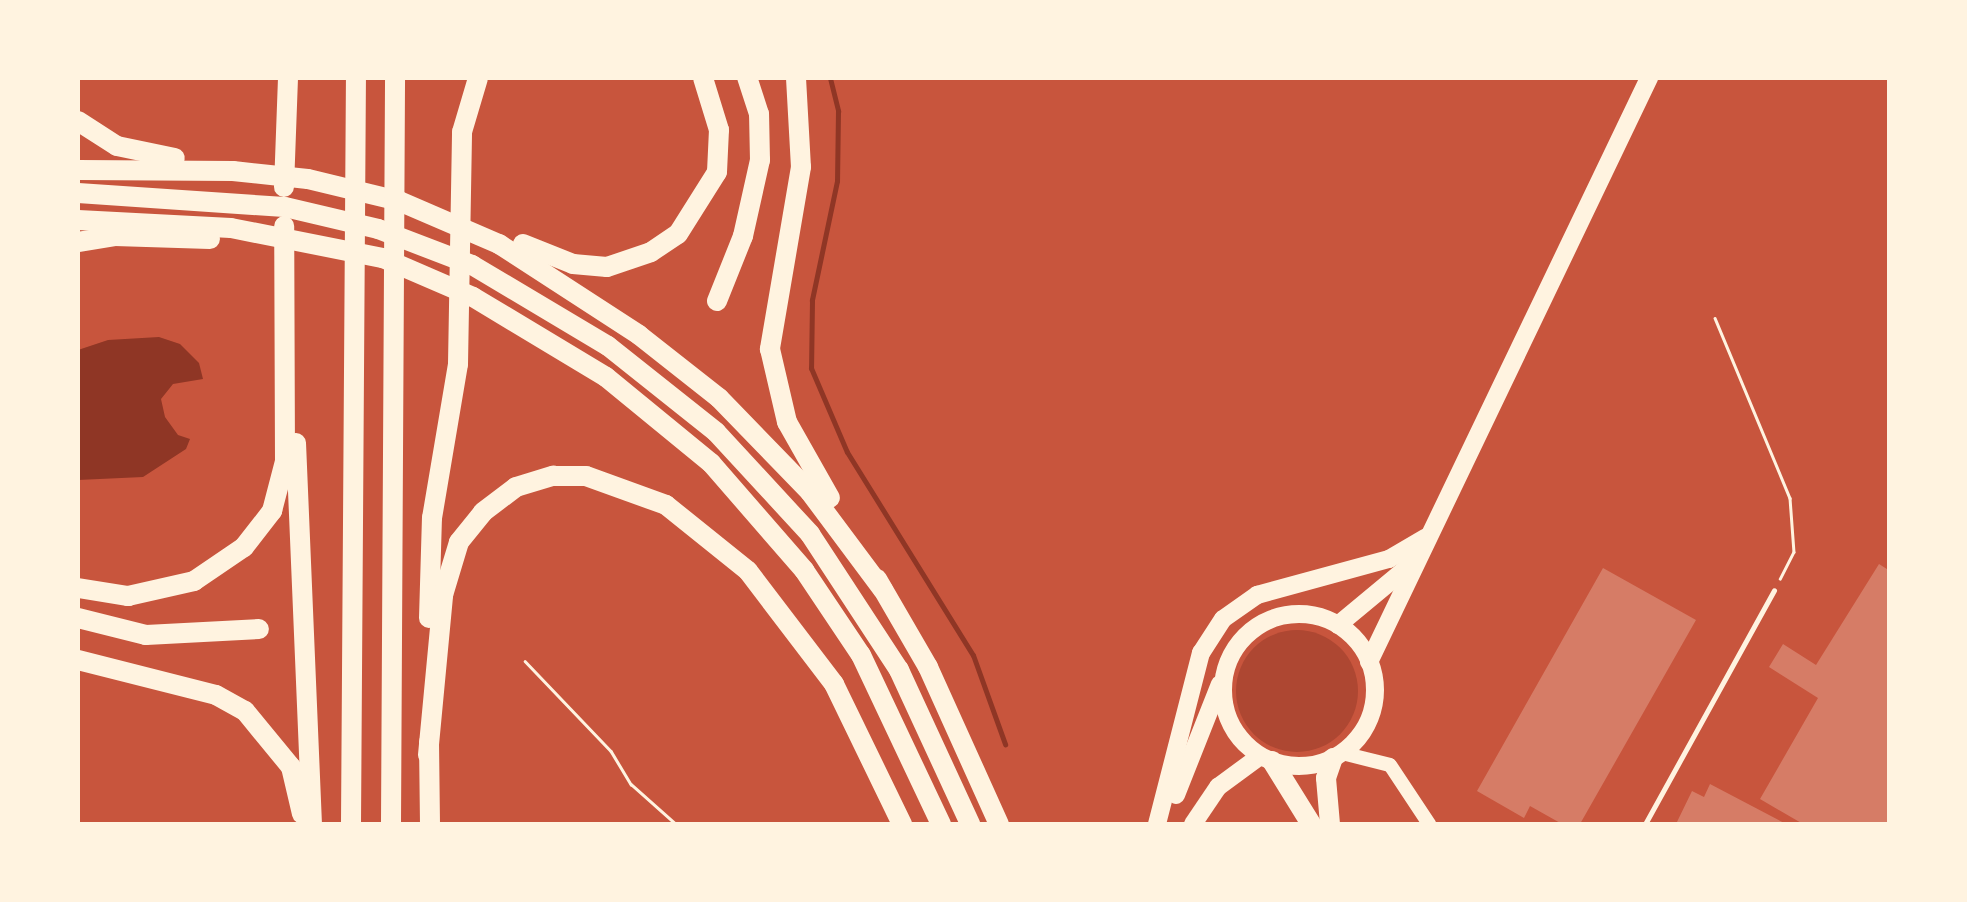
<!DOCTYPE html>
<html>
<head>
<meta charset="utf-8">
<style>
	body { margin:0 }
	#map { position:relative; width:1967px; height:902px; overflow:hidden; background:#c8553d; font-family:"Varela Round",sans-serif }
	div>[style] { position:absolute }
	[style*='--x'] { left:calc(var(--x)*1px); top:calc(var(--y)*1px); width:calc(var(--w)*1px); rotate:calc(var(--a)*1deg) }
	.green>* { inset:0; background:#ae4732 }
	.round { border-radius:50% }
	.water>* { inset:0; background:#8f3625 }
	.stream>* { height:5px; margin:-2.5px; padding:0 2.5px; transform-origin:2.5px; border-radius:2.5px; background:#8f3625 }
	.building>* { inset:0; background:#d67c66 }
	.path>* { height:2.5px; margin:-1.25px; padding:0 1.25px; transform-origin:1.25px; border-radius:1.25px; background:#fff3e0 }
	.service>* { height:5px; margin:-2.5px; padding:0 2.5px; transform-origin:2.5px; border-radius:2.5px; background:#fff3e0 }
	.tertiary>* { height:14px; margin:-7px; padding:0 7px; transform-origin:7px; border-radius:7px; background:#fff3e0 }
	.primary>* { height:18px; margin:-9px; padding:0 9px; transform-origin:9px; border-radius:9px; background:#fff3e0 }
	.primary>.ring { margin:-9px; padding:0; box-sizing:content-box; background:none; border:18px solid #fff3e0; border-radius:50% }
	.motorway>* { height:20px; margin:-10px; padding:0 10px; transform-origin:10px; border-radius:10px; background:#fff3e0 }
	span { translate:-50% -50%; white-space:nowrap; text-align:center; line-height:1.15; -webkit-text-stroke:10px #fff3e0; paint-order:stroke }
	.frame { position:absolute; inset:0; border:80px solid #fff3e0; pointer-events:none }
</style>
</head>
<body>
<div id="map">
	<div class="green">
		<div class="round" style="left:1236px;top:630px;width:122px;height:122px"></div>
	</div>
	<div class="water">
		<div style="clip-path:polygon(159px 337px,180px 344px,199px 363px,203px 379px,173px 384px,161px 399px,165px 417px,178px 435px,190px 439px,186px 449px,143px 477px,78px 480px,78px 350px,108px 340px)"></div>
	</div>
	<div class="stream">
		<div style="--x:830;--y:78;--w:34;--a:76"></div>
		<div style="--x:838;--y:111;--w:70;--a:90.8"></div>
		<div style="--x:837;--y:181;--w:122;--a:101.9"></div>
		<div style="--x:812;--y:300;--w:68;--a:90.8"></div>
		<div style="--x:811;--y:368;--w:91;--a:66.8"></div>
		<div style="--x:847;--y:452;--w:239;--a:58.2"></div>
		<div style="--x:973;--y:655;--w:95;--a:70.2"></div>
	</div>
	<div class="building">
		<div style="clip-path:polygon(1879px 564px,1890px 571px,1890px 824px,1803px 824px,1760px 799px,1818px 698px,1769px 667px,1783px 644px,1816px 665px)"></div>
		<div style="clip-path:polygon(1603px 568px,1696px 620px,1580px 824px,1562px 824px,1530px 806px,1524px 818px,1477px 791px)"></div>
		<div style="clip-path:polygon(1710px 784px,1786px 824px,1676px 824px,1692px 791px,1704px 797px)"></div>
	</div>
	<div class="path">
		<div style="--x:1715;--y:318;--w:195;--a:67.4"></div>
		<div style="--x:1790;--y:498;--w:54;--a:85.8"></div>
		<div style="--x:1794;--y:552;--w:30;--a:117"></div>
		<div style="--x:525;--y:661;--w:124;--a:46.3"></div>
		<div style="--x:611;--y:751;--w:39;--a:59"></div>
		<div style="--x:631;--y:784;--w:60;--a:41.6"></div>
	</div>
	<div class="service">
		<div style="--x:1645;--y:824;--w:267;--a:-61.1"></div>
	</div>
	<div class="tertiary">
		<div style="--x:1342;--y:753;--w:49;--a:14"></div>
		<div style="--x:1390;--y:765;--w:71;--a:56.5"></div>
	</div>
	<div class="primary">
		<div class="ring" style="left:1223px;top:614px;width:134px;height:134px"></div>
		<div style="--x:1338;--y:625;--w:99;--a:-39.7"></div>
		<div style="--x:1369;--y:662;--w:648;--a:-64.38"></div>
		<div style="--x:1176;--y:795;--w:119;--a:-68.4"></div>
		<div style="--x:1157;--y:824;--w:177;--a:-75.6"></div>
		<div style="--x:1201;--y:653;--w:40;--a:-57.1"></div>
		<div style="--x:1223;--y:619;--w:42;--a:-35.2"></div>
		<div style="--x:1257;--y:595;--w:137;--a:-15.3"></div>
		<div style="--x:1389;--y:559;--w:42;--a:-30.3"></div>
		<div style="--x:1193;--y:824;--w:45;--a:-56"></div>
		<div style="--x:1218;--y:787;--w:52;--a:-36.4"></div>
	</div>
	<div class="motorway">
		<div style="--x:796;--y:78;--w:89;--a:86.8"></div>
		<div style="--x:801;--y:167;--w:185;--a:99.7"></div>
		<div style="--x:770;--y:349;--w:75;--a:76.9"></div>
		<div style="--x:787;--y:422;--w:87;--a:60.5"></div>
		<div style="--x:78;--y:121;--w:46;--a:32.7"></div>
		<div style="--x:117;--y:146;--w:59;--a:11.7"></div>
		<div style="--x:78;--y:170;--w:155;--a:0.4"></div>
		<div style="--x:233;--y:171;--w:75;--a:6.1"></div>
		<div style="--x:308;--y:179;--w:94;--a:13.6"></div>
		<div style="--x:399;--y:201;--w:109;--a:23.3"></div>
		<div style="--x:499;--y:244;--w:167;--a:33"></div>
		<div style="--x:639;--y:335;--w:102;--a:38.2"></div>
		<div style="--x:719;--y:398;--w:131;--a:45.9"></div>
		<div style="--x:810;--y:492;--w:122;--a:53.3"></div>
		<div style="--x:284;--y:187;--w:109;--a:-87.9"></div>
		<div style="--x:78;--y:193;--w:207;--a:3.9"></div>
		<div style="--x:285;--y:207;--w:96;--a:13.3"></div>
		<div style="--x:378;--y:229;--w:101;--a:21"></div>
		<div style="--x:472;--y:265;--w:158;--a:30.8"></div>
		<div style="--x:608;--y:346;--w:138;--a:38.5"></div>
		<div style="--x:716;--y:432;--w:139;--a:47.3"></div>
		<div style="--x:810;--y:534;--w:163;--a:56.8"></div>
		<div style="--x:899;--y:670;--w:170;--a:65.2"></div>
		<div style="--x:78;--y:220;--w:153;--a:3"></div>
		<div style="--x:231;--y:228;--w:155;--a:11.2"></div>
		<div style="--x:383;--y:258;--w:98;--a:23.4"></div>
		<div style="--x:473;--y:297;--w:155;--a:31"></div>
		<div style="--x:606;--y:377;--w:136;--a:39.3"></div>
		<div style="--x:711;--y:463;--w:142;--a:49"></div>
		<div style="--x:804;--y:570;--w:102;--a:56.2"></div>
		<div style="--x:861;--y:655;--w:187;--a:64.7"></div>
		<div style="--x:78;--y:242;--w:37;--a:-9"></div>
		<div style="--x:115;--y:236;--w:95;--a:1.8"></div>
		<div style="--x:523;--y:244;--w:54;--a:21.8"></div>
		<div style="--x:573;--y:264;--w:34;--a:5"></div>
		<div style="--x:607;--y:267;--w:46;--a:-18.8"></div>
		<div style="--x:651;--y:252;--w:32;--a:-34"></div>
		<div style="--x:678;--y:234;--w:73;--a:-57.8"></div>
		<div style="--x:717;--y:172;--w:42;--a:-87.3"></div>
		<div style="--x:719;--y:130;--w:54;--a:-107.1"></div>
		<div style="--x:717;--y:301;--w:70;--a:-68.2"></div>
		<div style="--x:743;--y:236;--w:78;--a:-77.4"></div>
		<div style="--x:760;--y:160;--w:46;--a:-91.2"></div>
		<div style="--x:759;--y:114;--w:38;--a:-108"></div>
		<div style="--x:296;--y:443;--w:381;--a:87.6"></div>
		<div style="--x:877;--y:579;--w:102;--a:59.9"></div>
		<div style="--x:928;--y:667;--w:172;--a:65.7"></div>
		<div style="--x:78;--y:588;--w:51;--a:9.1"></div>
		<div style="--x:128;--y:596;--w:68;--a:-12.8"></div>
		<div style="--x:194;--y:581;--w:60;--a:-34.2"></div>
		<div style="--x:244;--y:547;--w:46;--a:-52.1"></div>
		<div style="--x:272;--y:511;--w:52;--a:-75.4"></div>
		<div style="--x:285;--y:461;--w:235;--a:-90.2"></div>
		<div style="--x:78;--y:618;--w:70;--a:14"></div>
		<div style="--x:146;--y:635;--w:113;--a:-3"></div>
		<div style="--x:429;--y:618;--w:100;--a:-88.3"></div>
		<div style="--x:432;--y:518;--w:156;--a:-80.4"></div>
		<div style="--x:458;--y:364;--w:232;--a:-89"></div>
		<div style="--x:462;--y:132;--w:56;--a:-73.5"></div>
		<div style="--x:78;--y:660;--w:142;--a:14.2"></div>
		<div style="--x:216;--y:695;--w:33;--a:29"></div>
		<div style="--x:245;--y:711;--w:72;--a:50.6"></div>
		<div style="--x:291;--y:767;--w:48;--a:76.8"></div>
		<div style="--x:429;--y:742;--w:82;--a:89.3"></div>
		<div style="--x:428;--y:755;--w:161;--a:-84.6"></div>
		<div style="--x:443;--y:595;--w:55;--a:-73.2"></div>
		<div style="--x:459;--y:542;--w:38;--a:-51"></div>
		<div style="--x:483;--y:512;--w:41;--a:-37.1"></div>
		<div style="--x:516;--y:487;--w:39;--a:-17"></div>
		<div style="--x:553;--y:476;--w:33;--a:0"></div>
		<div style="--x:586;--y:476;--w:85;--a:19.9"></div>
		<div style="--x:666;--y:505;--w:105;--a:38.8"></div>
		<div style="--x:748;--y:571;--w:142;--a:52.7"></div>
		<div style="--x:834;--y:684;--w:156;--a:64.1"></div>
		<div style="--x:1272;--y:761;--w:74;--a:58.2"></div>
		<div style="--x:351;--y:824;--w:746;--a:-89.62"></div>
		<div style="--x:391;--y:824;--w:746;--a:-89.69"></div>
		<div style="--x:1330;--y:824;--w:46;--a:-95"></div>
		<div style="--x:1326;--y:778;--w:21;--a:-71"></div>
	</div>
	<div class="frame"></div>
</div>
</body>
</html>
